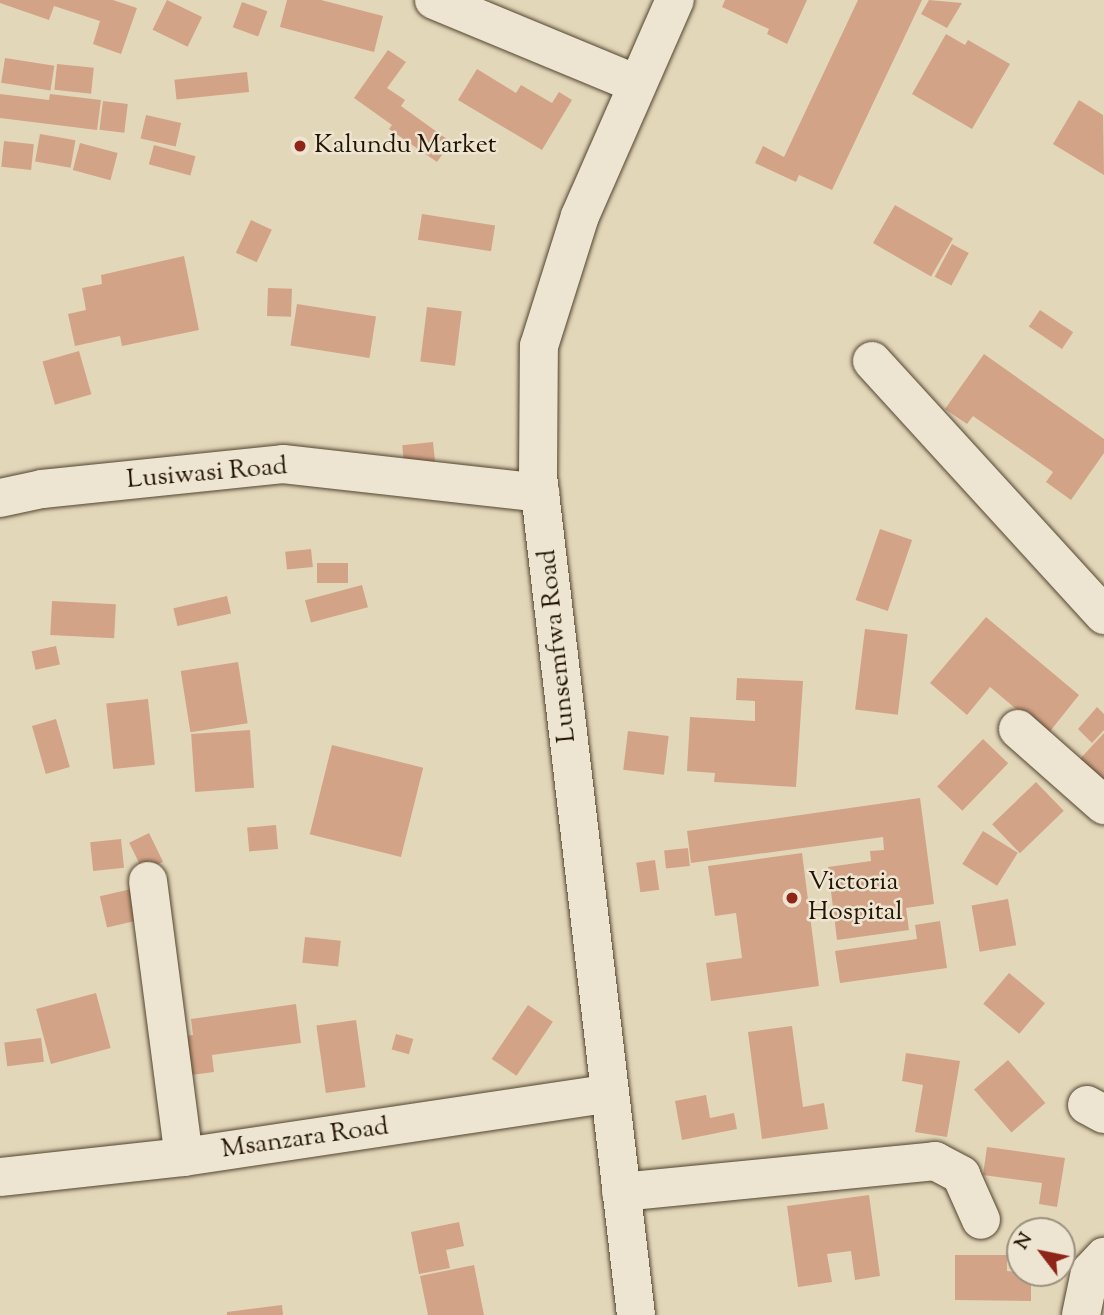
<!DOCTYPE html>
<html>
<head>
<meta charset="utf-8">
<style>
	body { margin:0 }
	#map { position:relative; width:1104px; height:1315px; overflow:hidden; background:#e3d7ba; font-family:"Sorts Mill Goudy",serif }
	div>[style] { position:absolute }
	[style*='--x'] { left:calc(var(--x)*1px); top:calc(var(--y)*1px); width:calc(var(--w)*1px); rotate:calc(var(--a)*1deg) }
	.building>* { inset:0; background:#d3a387; transform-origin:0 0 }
	.roads { filter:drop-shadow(0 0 2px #53452f) drop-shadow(0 0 2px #53452f) }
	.minor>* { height:38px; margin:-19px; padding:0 19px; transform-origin:19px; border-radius:19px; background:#ede5d2 }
	.dots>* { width:19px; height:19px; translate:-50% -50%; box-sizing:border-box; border:4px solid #ede5d2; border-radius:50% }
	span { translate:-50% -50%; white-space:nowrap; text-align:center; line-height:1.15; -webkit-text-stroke:5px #ede5d2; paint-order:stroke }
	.poi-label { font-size:26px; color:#231401 }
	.left { translate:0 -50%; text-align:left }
	.street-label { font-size:26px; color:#231401 }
	.north { position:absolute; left:1006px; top:1217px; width:70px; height:70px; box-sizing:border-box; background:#ede5d2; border:2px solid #9c917e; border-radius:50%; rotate:302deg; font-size:19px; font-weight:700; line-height:28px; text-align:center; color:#231401 }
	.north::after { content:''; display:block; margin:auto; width:24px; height:32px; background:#8f2418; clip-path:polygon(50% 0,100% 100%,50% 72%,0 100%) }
</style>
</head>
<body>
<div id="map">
	<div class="building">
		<div style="clip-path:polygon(0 0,113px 0,137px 8px,121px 54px,93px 44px,100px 21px,54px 6px,49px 20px,0 3px)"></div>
		<div style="left:167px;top:0;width:39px;height:33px;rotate:26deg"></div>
		<div style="clip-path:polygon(287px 0,321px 0,383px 16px,374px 52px,280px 27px)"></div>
		<div style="clip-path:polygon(725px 0,807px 0,787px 44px,767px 34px,769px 29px,722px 7px)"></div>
		<div style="clip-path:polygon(858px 0,922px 0,832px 190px,799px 175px,796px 182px,755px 163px,763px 146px,784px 157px)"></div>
		<div style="clip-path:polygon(929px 0,962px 3px,947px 28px,921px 14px)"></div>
		<div style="left:242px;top:2px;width:27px;height:27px;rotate:20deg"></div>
		<div style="clip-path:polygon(946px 34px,965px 45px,968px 40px,1010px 64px,972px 129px,912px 94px)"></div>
		<div style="clip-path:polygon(388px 50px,406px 62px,387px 88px,405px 100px,401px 106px,451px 142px,437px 162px,389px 129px,392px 125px,354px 98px)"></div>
		<div style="left:5px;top:58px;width:50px;height:25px;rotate:9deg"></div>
		<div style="left:57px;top:64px;width:37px;height:26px;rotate:6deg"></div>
		<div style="clip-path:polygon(477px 69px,516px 93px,521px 85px,552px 103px,559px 92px,572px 100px,542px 150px,458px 100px)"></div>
		<div style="left:247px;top:72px;width:20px;height:73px;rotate:84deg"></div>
		<div style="clip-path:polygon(0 94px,49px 100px,50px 94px,101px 100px,97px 130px,0 118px)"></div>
		<div style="clip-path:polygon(1079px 100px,1103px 115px,1104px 175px,1053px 144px)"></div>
		<div style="left:103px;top:101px;width:25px;height:29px;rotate:7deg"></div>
		<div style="left:146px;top:115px;width:36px;height:24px;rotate:13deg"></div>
		<div style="left:40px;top:134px;width:36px;height:28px;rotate:10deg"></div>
		<div style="left:4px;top:141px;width:30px;height:26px;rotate:6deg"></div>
		<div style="left:80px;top:143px;width:39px;height:28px;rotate:15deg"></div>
		<div style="left:154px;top:145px;width:43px;height:20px;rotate:15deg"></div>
		<div style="left:895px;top:205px;width:67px;height:44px;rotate:30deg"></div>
		<div style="left:422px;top:214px;width:74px;height:26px;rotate:9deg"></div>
		<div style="left:251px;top:220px;width:23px;height:36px;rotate:25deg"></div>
		<div style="left:952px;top:244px;width:19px;height:37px;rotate:28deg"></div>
		<div style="clip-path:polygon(184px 256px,199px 330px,122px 346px,120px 336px,75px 346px,68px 314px,86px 310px,82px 288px,102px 284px,101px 275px)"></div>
		<div style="left:268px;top:288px;width:24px;height:28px;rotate:2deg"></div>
		<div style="left:297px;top:304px;width:80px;height:42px;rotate:9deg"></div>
		<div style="left:427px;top:307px;width:35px;height:55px;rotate:7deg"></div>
		<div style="left:1040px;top:310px;width:40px;height:20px;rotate:34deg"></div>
		<div style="left:79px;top:351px;width:45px;height:38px;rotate:74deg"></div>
		<div style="clip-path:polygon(984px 354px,1104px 439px,1104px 453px,1071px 500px,1046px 482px,1053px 472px,973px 416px,967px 424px,945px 409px)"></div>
		<div style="left:433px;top:442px;width:31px;height:31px;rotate:84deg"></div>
		<div style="left:880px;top:529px;width:34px;height:75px;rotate:19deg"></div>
		<div style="left:311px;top:549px;width:18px;height:26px;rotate:84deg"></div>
		<div style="left:317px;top:563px;width:31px;height:20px"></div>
		<div style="left:362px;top:585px;width:23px;height:59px;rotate:75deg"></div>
		<div style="left:227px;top:596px;width:18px;height:55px;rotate:77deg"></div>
		<div style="left:52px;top:601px;width:64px;height:34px;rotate:3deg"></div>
		<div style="clip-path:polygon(986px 617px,1079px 695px,1047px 735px,990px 687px,967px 715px,930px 683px)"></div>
		<div style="left:865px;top:629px;width:43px;height:81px;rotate:7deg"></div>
		<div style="left:56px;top:646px;width:19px;height:25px;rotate:78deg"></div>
		<div style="left:238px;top:662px;width:62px;height:58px;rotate:81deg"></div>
		<div style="clip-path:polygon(737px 678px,803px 681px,796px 787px,714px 782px,715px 773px,687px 771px,690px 717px,755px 721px,755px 701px,736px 700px)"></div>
		<div style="left:148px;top:699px;width:66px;height:42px;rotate:84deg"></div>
		<div style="clip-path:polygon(1097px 707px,1104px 714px,1104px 730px,1092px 743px,1078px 729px)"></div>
		<div style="left:56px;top:719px;width:50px;height:25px;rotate:74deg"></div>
		<div style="left:250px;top:730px;width:58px;height:59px;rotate:86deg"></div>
		<div style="left:628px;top:731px;width:41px;height:39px;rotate:7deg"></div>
		<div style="clip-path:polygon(1104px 733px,1104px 782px,1079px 760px)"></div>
		<div style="left:983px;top:739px;width:35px;height:66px;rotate:44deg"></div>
		<div style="left:332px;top:745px;width:94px;height:92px;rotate:14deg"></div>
		<div style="left:1036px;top:782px;width:40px;height:61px;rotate:46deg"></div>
		<div style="clip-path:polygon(920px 798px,934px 904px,906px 908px,909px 930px,837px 940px,828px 867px,871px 861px,870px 851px,884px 850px,883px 837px,691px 863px,687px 831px)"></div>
		<div style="left:276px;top:825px;width:24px;height:29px;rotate:85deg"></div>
		<div style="left:983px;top:831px;width:41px;height:39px;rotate:32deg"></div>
		<div style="left:149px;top:833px;width:32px;height:22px;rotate:64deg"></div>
		<div style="left:121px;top:839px;width:29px;height:31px;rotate:84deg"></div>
		<div style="left:688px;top:848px;width:18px;height:24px;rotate:84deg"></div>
		<div style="clip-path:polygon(802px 853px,819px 986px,711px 1001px,706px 963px,742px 958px,736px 913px,715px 916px,708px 866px)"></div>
		<div style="left:655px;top:860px;width:30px;height:19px;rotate:82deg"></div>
		<div style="left:131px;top:889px;width:32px;height:32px;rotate:77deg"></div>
		<div style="left:1008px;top:899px;width:47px;height:37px;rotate:80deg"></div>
		<div style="clip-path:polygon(940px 921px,947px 968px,840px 983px,835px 951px,917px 939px,915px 925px)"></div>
		<div style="left:305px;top:937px;width:36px;height:26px;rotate:6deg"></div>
		<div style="left:1009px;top:973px;width:47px;height:40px;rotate:40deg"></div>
		<div style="left:96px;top:993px;width:57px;height:62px;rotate:75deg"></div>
		<div style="clip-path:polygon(296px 1004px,301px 1043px,212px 1055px,214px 1072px,176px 1077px,171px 1038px,193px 1035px,191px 1019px)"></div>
		<div style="left:528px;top:1005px;width:30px;height:65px;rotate:34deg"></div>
		<div style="left:356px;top:1020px;width:68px;height:40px;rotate:82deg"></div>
		<div style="clip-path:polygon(792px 1026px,803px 1107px,824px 1103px,828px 1129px,762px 1139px,748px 1032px)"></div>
		<div style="left:396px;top:1034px;width:18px;height:16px;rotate:16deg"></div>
		<div style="left:41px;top:1038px;width:24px;height:37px;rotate:83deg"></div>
		<div style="clip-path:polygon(906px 1053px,960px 1061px,947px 1137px,915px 1132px,923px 1085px,902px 1081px)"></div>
		<div style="left:1008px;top:1060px;width:57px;height:45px;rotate:49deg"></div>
		<div style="clip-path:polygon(706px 1095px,710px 1118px,734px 1113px,737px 1129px,682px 1140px,675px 1101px)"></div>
		<div style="clip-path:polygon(987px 1147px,1065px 1158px,1057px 1207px,1039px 1204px,1042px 1183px,983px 1175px)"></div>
		<div style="clip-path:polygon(869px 1195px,880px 1276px,855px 1280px,851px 1251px,827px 1254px,832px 1282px,798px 1287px,787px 1206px)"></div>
		<div style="clip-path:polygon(459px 1222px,464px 1246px,446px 1250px,450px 1268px,419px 1274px,411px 1232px)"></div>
		<div style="clip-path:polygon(955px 1255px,1007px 1255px,1007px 1271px,1031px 1273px,1031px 1301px,955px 1300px)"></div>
		<div style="clip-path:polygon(474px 1265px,484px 1315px,428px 1315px,420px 1276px)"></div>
		<div style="clip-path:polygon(282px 1305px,283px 1315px,227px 1315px,227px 1312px)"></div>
	</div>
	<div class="roads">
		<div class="minor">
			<div style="--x:434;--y:0;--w:220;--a:22.5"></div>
			<div style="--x:872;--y:361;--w:344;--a:47.6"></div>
			<div style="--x:0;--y:498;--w:43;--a:-12.1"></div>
			<div style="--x:42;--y:489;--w:242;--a:-5.9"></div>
			<div style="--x:283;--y:464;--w:259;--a:6.4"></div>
			<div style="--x:1018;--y:729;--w:115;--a:41.5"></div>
			<div style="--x:148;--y:881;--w:278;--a:82.6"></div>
			<div style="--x:1087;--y:1105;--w:19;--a:28"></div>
			<div style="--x:0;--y:1177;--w:185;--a:-6.2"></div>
			<div style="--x:184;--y:1157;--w:429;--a:-8.5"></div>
			<div style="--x:621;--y:1192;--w:316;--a:-5.6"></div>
			<div style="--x:935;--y:1161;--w:30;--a:28"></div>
			<div style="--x:961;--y:1175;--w:49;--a:66"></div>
			<div style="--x:636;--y:1315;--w:845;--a:-96.66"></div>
			<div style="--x:538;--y:476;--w:130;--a:-89.6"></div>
			<div style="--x:539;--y:346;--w:136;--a:-72.5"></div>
			<div style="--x:580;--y:216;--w:236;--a:-66.3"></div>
			<div style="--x:1081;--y:1315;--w:44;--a:-78.2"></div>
			<div style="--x:1090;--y:1272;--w:21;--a:-47"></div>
		</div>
	</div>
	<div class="dots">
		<div style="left:300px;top:146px;background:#8f2418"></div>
		<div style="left:792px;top:898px;background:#8f2418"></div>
	</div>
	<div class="poi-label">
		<span class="left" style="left:314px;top:146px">Kalundu Market</span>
		<span class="left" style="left:808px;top:898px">Victoria<br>Hospital</span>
	</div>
	<div class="street-label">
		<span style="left:207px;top:474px;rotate:-5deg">Lusiwasi Road</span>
		<span style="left:558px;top:646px;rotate:-96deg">Lunsemfwa Road</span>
		<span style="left:305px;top:1139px;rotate:-8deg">Msanzara Road</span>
	</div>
	<div class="north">N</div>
</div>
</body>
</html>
